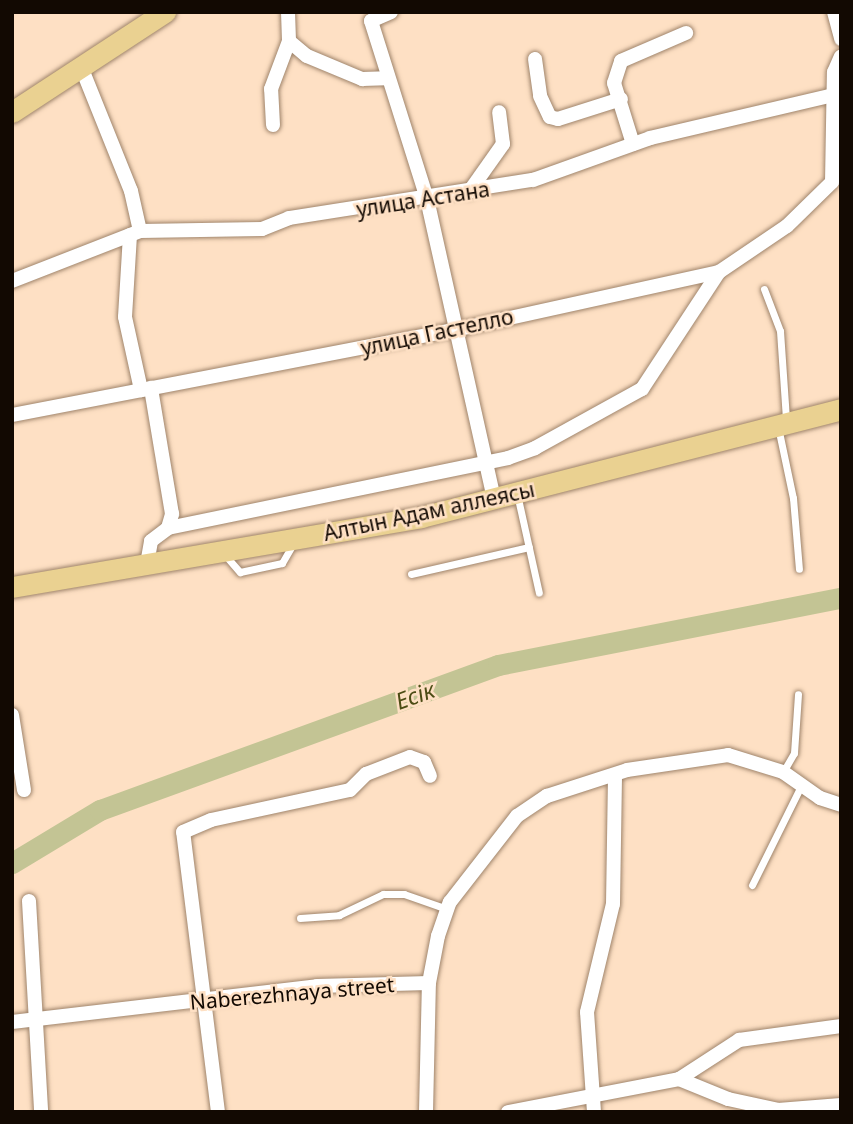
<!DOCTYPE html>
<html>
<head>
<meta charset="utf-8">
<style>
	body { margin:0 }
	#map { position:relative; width:853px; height:1124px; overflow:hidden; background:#fee0c4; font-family:"Noto Sans",sans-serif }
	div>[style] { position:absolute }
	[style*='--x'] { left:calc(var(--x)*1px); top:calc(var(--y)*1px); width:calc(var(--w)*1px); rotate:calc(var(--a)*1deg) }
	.river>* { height:21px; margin:-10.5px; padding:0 10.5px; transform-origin:10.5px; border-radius:10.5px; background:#c3c494 }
	.roads { filter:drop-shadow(0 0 2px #9f846b) drop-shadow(0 0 2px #9f846b) }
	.lane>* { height:7px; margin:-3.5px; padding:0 3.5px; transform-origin:3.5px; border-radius:3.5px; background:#fff }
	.street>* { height:14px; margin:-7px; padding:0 7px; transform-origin:7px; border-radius:7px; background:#fff }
	.primary>* { height:21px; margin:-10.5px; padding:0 10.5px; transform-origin:10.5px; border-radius:10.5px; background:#ead191 }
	span { translate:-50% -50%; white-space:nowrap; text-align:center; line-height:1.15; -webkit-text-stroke:5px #fee0c4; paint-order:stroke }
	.street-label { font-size:21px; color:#120902 }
	.water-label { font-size:23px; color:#4c4c14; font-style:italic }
	.frame { position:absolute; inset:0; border:14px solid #120902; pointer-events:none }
</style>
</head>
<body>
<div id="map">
	<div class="river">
		<div style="--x:12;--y:863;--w:103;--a:-31.1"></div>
		<div style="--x:100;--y:810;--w:424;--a:-20"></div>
		<div style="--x:498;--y:665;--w:349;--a:-11.1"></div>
	</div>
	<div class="roads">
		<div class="lane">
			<div style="--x:764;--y:289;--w:45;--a:69.1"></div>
			<div style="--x:780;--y:331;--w:88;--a:86.1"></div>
			<div style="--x:778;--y:427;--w:73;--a:78.1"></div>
			<div style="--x:793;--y:498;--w:71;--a:85.2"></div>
			<div style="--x:517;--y:494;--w:101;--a:77.5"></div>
			<div style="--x:225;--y:555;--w:23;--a:49"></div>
			<div style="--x:240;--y:572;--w:43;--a:-12.1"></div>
			<div style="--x:282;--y:563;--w:24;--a:-60"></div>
			<div style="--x:411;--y:574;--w:121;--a:-12.9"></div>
			<div style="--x:783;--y:772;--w:22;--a:-60"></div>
			<div style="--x:794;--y:753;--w:59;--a:-86.1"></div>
			<div style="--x:752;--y:885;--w:113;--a:-63.7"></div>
			<div style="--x:300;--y:918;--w:39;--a:-4"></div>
			<div style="--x:339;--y:915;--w:49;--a:-25.5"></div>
			<div style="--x:383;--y:894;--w:21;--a:0"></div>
			<div style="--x:404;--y:894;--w:46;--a:19.2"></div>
		</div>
		<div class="street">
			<div style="--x:288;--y:12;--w:29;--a:88"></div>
			<div style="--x:289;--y:41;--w:23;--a:40"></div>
			<div style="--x:307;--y:56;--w:60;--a:22.7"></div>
			<div style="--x:362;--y:79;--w:24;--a:-2"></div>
			<div style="--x:391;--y:12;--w:22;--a:156"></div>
			<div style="--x:371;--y:21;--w:187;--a:72.5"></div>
			<div style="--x:427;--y:199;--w:307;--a:77.4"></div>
			<div style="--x:834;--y:12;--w:28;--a:75"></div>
			<div style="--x:535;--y:59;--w:37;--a:82"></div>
			<div style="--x:540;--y:96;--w:23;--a:65"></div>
			<div style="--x:550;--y:117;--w:8;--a:14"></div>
			<div style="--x:558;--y:119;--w:66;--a:-17.6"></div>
			<div style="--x:82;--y:69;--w:131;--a:68.1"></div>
			<div style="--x:131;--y:191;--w:41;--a:77.3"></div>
			<div style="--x:273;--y:125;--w:36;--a:-93"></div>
			<div style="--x:271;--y:89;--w:51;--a:-69.4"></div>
			<div style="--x:633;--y:144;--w:64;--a:-107.3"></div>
			<div style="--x:614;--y:83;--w:23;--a:-72"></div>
			<div style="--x:621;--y:61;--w:71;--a:-23.3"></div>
			<div style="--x:469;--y:192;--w:59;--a:-54.7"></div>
			<div style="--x:503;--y:144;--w:32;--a:-97"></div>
			<div style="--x:130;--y:235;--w:82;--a:93.5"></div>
			<div style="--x:125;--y:317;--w:75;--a:77.6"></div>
			<div style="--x:12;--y:281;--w:137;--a:-21.3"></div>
			<div style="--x:140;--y:231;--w:122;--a:-0.9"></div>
			<div style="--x:262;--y:229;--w:29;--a:-22"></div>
			<div style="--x:289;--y:218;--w:247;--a:-8.9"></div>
			<div style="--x:533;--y:180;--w:124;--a:-19.7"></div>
			<div style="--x:650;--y:138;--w:188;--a:-13.2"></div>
			<div style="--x:12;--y:415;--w:451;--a:-10.9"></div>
			<div style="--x:455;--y:330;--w:270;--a:-12.4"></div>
			<div style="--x:719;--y:272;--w:82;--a:-34.1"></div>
			<div style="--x:787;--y:226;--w:63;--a:-44.4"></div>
			<div style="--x:832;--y:182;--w:110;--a:-89"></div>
			<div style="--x:834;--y:72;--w:17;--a:-66"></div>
			<div style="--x:168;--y:528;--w:347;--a:-11.6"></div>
			<div style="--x:508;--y:458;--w:29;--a:-20"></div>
			<div style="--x:535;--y:448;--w:122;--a:-28.9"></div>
			<div style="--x:642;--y:389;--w:140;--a:-56.7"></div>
			<div style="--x:147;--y:564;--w:23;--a:-80"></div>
			<div style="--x:151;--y:541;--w:21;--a:-37"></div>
			<div style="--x:168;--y:528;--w:15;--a:-74"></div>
			<div style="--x:172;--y:514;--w:128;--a:-99.5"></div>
			<div style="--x:12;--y:715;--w:76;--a:80.9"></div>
			<div style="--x:29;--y:901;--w:211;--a:86.7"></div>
			<div style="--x:12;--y:1022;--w:307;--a:-6.7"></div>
			<div style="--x:317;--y:986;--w:112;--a:-1.5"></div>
			<div style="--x:679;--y:1079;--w:53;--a:22.2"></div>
			<div style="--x:728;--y:1099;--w:51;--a:12.4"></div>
			<div style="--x:778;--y:1110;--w:63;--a:-4.5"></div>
			<div style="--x:218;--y:1112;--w:282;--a:-97.1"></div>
			<div style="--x:183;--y:832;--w:30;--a:-23"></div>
			<div style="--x:211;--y:820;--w:142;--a:-12.2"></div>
			<div style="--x:350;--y:790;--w:23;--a:-45"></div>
			<div style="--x:366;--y:774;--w:47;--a:-21.1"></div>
			<div style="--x:410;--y:757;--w:15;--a:20"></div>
			<div style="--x:424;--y:762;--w:15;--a:67"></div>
			<div style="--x:426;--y:1112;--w:129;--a:-88.7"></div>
			<div style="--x:429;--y:983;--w:48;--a:-79.2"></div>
			<div style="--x:438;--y:936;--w:36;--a:-71"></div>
			<div style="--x:450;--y:902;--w:109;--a:-52.1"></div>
			<div style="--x:517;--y:816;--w:36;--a:-34"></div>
			<div style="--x:547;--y:796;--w:84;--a:-18"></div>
			<div style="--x:627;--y:770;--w:102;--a:-8.4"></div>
			<div style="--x:728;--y:755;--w:58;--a:17.2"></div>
			<div style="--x:783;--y:772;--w:45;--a:35.1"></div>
			<div style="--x:820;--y:798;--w:22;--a:18"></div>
			<div style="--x:508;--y:1112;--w:174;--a:-10.9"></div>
			<div style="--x:679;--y:1079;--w:72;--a:-33"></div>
			<div style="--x:739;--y:1040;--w:103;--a:-7.8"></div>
			<div style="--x:594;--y:1112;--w:100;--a:-94"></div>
			<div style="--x:587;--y:1012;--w:111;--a:-76.5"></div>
			<div style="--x:613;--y:904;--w:129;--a:-89.1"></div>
		</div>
		<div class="primary">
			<div style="--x:12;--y:112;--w:183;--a:-33.2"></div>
			<div style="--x:12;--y:587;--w:415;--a:-9.7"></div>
			<div style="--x:421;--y:517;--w:434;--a:-14.4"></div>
		</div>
	</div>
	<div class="street-label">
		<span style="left:423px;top:199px;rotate:-9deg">улица Астана</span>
		<span style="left:437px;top:332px;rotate:-12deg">улица Гастелло</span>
		<span style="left:429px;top:511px;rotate:-12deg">Алтын Адам аллеясы</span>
		<span style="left:292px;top:993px;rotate:-5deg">Naberezhnaya street</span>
	</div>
	<div class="water-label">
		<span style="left:415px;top:695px;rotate:-20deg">Есік</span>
	</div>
	<div class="frame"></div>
</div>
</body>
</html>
